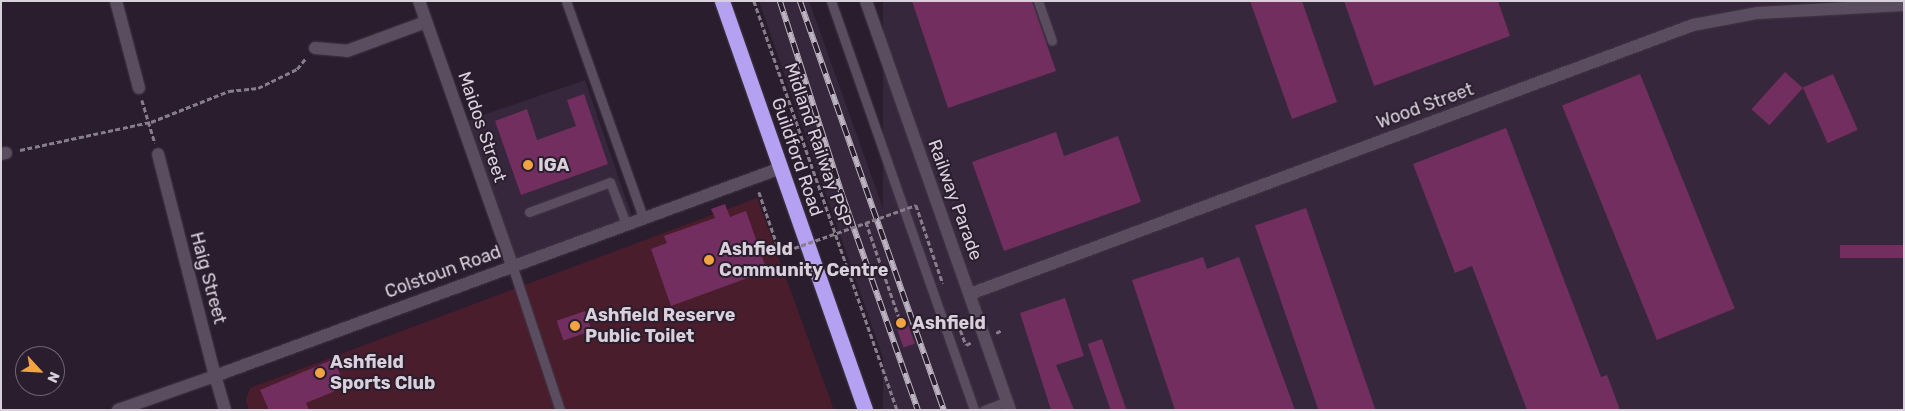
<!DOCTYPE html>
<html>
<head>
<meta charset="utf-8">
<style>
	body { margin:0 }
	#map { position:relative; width:1905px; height:411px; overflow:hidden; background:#291d2e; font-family:Rubik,sans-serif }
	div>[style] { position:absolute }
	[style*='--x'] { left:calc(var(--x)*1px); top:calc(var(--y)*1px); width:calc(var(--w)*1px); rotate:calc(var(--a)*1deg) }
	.built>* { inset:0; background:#37273d; transform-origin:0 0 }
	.green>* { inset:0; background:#4a1d2c }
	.building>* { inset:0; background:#722e5f; transform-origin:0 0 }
	.path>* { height:2.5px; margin-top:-1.25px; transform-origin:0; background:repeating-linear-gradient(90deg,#887e8b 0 5px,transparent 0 7.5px) }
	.roads { filter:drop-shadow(0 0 1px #423745) drop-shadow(0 0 1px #423745) }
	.lane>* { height:9px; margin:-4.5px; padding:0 4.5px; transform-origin:4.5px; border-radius:4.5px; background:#5b4d60 }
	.street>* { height:12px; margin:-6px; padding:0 6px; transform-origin:6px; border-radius:6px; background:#5b4d60 }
	.secondary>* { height:12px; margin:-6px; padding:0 6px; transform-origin:6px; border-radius:6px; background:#5b4d60 }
	.highway>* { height:15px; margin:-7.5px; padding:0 7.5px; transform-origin:7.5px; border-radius:7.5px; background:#b4a1f2 }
	.rail>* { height:5.5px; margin-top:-2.75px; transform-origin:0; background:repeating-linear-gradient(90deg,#291d2e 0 11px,#bcb4c0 0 22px); box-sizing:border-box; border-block:1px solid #bcb4c0 }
	.path-bridge>* { height:2.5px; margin-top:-1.25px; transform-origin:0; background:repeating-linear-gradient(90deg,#887e8b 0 5px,transparent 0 7.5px) }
	.dots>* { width:14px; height:14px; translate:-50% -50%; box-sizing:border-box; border:2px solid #291d2e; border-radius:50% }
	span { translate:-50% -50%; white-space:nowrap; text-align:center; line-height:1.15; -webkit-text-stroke:4px #291d2e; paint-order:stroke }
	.street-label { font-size:18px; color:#d8d0db }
	.poi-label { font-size:18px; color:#d8d0db; font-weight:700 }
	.left { translate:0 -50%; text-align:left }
	.frame { position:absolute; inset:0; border:2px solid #d8d0db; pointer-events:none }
	.north { position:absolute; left:15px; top:346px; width:50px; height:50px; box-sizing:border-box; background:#291d2e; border:1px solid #6f6573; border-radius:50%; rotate:115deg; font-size:14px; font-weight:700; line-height:20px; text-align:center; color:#d8d0db }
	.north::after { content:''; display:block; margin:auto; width:18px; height:22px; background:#f3a442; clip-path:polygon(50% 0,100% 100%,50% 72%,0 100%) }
</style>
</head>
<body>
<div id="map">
	<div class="built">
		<div style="clip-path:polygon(759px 1px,809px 1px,955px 410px,901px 410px)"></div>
		<div style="left:883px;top:1px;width:1021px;height:433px"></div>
		<div style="left:585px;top:80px;width:149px;height:130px;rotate:71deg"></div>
	</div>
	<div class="green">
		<div style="clip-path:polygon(757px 198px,834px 410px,249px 410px,246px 400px,250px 388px)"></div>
	</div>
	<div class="building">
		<div style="clip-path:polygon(912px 1px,1032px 1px,1056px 71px,948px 108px)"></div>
		<div style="clip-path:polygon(1250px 1px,1302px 1px,1337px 102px,1292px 119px)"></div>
		<div style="clip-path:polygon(1344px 1px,1498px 1px,1510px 36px,1374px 86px)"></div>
		<div style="left:1785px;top:72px;width:24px;height:50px;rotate:42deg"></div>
		<div style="left:1640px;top:74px;width:253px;height:84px;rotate:68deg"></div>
		<div style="left:1833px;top:74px;width:61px;height:33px;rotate:66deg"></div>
		<div style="clip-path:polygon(584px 94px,608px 164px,521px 195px,495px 121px,527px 109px,537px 140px,576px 126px,567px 100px)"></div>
		<div style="clip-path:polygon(1506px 128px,1601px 377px,1607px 375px,1620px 410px,1527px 410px,1472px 266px,1455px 273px,1413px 164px)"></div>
		<div style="clip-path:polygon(1056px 132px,1064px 156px,1118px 136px,1141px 202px,1004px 251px,972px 162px)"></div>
		<div style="clip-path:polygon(725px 204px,730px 217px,746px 211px,767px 271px,671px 306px,651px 249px,667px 243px,664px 236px,715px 218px,711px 209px)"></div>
		<div style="left:1306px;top:208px;width:213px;height:54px;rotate:71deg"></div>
		<div style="left:1904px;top:245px;width:13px;height:64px;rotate:90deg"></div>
		<div style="clip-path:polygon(1203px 257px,1207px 269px,1239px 257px,1295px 410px,1175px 410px,1132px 280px)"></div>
		<div style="clip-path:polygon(1065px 298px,1084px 356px,1056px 365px,1074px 410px,1051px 410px,1020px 313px)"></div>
		<div style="left:585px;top:311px;width:21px;height:30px;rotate:71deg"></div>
		<div style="left:907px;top:321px;width:24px;height:12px;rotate:71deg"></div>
		<div style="left:1102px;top:339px;width:75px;height:15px;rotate:71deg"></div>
		<div style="clip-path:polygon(334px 359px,345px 387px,306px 403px,309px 410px,269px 410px,260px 390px)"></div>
	</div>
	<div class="path">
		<div style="--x:754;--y:1;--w:433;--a:70.7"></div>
		<div style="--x:142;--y:100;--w:45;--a:73.2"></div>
		<div style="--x:20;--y:150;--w:134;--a:-12.1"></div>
		<div style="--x:151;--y:122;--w:84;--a:-21.7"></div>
		<div style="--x:229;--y:91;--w:29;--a:-6"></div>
		<div style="--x:258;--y:88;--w:43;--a:-26"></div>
		<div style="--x:297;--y:69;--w:14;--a:-51"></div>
		<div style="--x:866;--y:222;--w:107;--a:70.9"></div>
		<div style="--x:958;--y:323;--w:23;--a:70"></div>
		<div style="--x:966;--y:345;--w:7;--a:-27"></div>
		<div style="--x:996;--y:333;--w:7;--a:-27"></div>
	</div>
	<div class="roads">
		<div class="lane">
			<div style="--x:566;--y:1;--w:229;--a:70.4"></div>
			<div style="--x:831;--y:1;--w:433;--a:70.7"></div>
			<div style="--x:1038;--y:1;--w:42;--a:70.7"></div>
			<div style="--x:529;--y:212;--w:86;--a:-20.3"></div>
			<div style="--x:610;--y:182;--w:45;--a:69.1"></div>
			<div style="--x:512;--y:265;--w:153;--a:71.7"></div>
			<div style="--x:984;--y:410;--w:25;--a:-21"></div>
		</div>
		<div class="street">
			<div style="--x:116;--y:1;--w:90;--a:75.2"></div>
			<div style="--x:419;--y:1;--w:280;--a:70.6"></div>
			<div style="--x:315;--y:48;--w:32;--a:5"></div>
			<div style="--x:347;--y:51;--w:84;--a:-20.2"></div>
			<div style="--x:1;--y:154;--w:5;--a:-11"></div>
			<div style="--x:970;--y:294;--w:771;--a:-20.41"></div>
			<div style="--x:1693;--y:25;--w:66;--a:-10.5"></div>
			<div style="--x:1758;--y:13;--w:146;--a:-3.1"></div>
			<div style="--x:118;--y:410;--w:103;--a:-19.3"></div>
			<div style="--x:215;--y:376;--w:229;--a:-104.4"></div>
		</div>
		<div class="secondary">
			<div style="--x:866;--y:1;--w:434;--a:70.6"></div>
			<div style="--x:225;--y:410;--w:35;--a:-106"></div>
			<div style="--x:215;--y:376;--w:603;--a:-20.18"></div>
		</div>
		<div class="highway">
			<div style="--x:722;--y:1;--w:433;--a:70.7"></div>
		</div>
	</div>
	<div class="rail">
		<div style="--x:780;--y:1;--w:206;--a:72.2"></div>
		<div style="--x:843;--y:197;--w:226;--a:70.6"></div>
		<div style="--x:800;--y:1;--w:434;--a:70.6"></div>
	</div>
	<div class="path-bridge">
		<div style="--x:759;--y:192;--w:65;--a:71"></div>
		<div style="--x:780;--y:253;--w:144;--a:-19.4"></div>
		<div style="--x:916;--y:205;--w:83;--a:71.1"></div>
	</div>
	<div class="dots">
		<div style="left:528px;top:165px;background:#f3a442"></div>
		<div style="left:709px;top:260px;background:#f3a442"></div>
		<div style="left:901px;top:323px;background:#f3a442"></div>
		<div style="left:575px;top:326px;background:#f3a442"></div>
		<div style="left:320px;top:373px;background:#f3a442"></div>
	</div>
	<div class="street-label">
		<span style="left:1425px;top:106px;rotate:-20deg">Wood Street</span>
		<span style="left:482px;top:127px;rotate:71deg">Maidos Street</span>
		<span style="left:818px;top:145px;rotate:71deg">Midland Railway PSP</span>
		<span style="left:797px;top:157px;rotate:71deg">Guildford Road</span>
		<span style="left:955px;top:200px;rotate:70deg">Railway Parade</span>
		<span style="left:443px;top:272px;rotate:-20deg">Colstoun Road</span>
		<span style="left:208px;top:278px;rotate:75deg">Haig Street</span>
	</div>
	<div class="poi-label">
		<span class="left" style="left:538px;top:165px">IGA</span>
		<span class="left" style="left:719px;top:260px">Ashfield<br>Community Centre</span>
		<span class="left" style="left:585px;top:326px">Ashfield Reserve<br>Public Toilet</span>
		<span class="left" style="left:912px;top:323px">Ashfield</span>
		<span class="left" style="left:330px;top:373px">Ashfield<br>Sports Club</span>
	</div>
	<div class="frame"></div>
	<div class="north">N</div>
</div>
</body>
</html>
